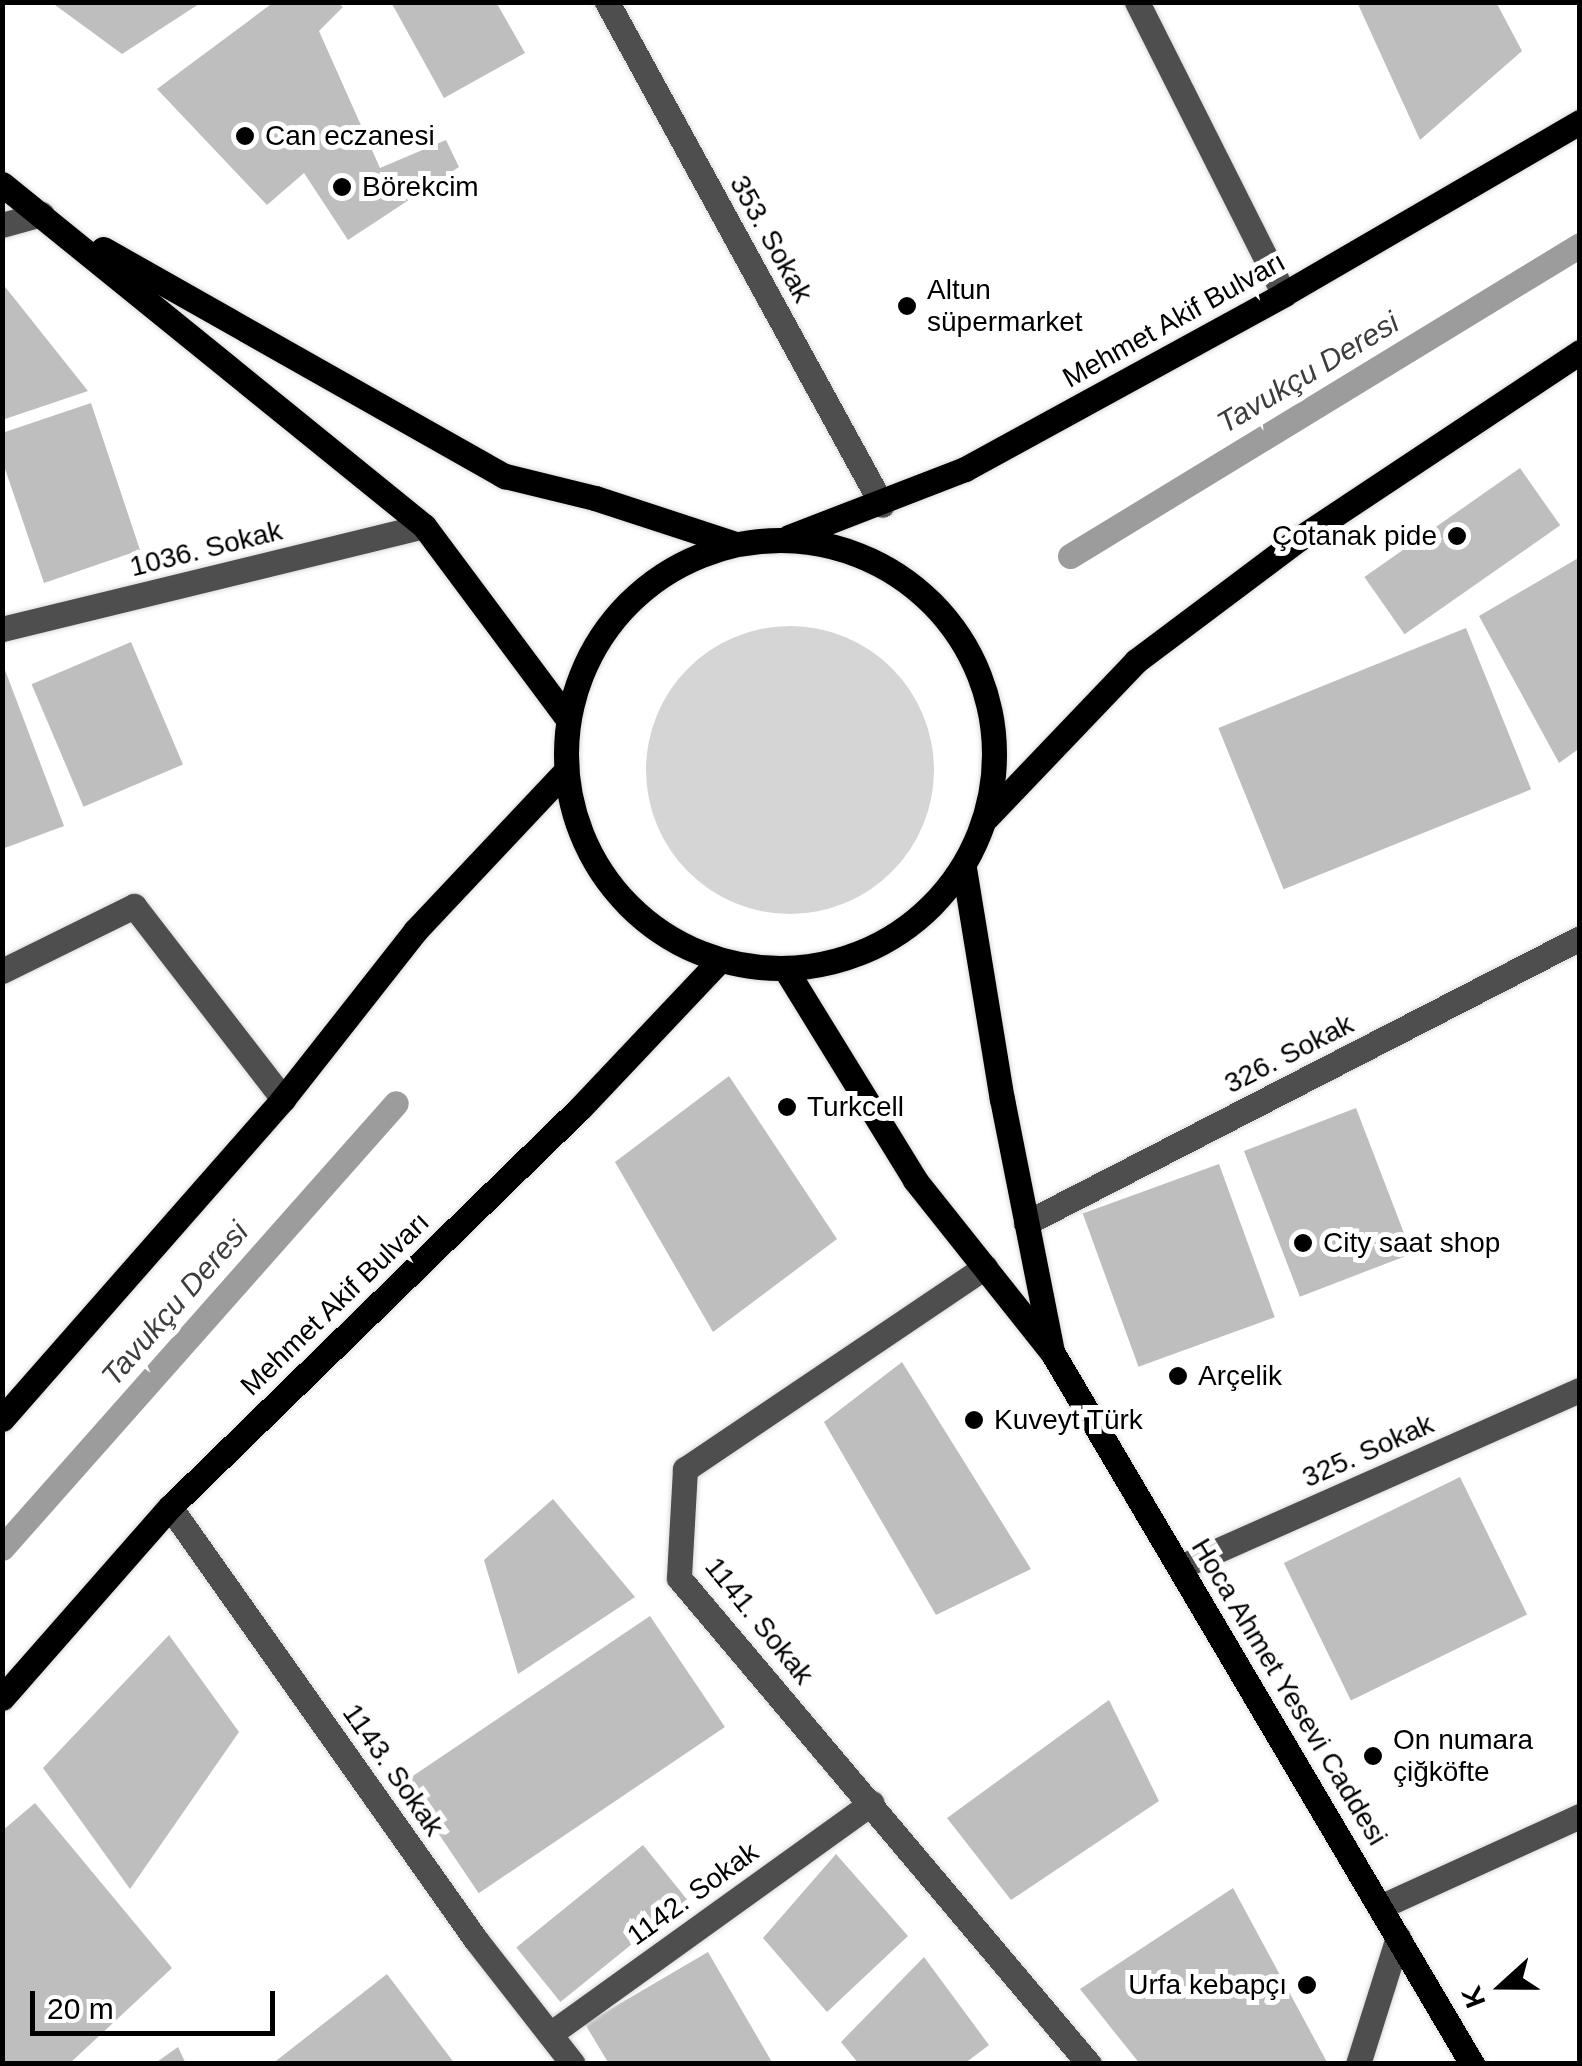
<!DOCTYPE html>
<html>
<head>
<meta charset="utf-8">
<style>
	body { margin:0 }
	#map { position:relative; width:1582px; height:2066px; overflow:hidden; background:#fff; font-family:Helvetica,sans-serif }
	div>[style] { position:absolute }
	[style*='--x'] { left:calc(var(--x)*1px); top:calc(var(--y)*1px); width:calc(var(--w)*1px); rotate:calc(var(--a)*1deg) }
	.green>* { inset:0; background:#d5d5d5 }
	.round { border-radius:50% }
	.stream>* { height:25px; margin:-12.5px; padding:0 12.5px; transform-origin:12.5px; border-radius:12.5px; background:#9c9c9c }
	.building>* { inset:0; background:#bebebe; transform-origin:0 0 }
	.roads { filter:drop-shadow(0 0 2px #dbdbdb) drop-shadow(0 0 2px #dbdbdb) }
	.minor>* { height:25px; margin:-12.5px; padding:0 12.5px; transform-origin:12.5px; border-radius:12.5px; background:#4e4e4e }
	.major>* { height:25px; margin:-12.5px; padding:0 12.5px; transform-origin:12.5px; border-radius:12.5px; background:#000 }
	.major>.ring { margin:-12.5px; padding:0; box-sizing:content-box; background:none; border:25px solid #000; border-radius:50% }
	.dots>* { width:28px; height:28px; translate:-50% -50%; box-sizing:border-box; border:5px solid #fff; border-radius:50% }
	span { translate:-50% -50%; white-space:nowrap; text-align:center; line-height:1.15; -webkit-text-stroke:10px #fff; paint-order:stroke }
	.poi-label { font-size:28px; color:#000 }
	.left { translate:0 -50%; text-align:left }
	.right { translate:-100% -50%; text-align:right }
	.street-label { font-size:28px; color:#000 }
	.water-label { font-size:30px; color:#3d3d3d; font-style:italic }
	.frame { position:absolute; inset:0; border:5px solid #000; pointer-events:none }
	.north { position:absolute; left:1452px; top:1936px; width:100px; height:100px; -webkit-text-stroke:8px #fff; paint-order:stroke; rotate:249deg; font-size:28px; font-weight:700; line-height:40px; text-align:center; color:#000 }
	.north::after { content:''; display:block; margin:auto; width:35px; height:45px; background:#000; clip-path:polygon(50% 0,100% 100%,50% 72%,0 100%) }
	.scale { position:absolute; left:30px; top:1991px; width:245px; height:45px; box-sizing:border-box; border:5px solid #000; border-top:0; padding-left:12px; font-size:30px; line-height:35px; white-space:nowrap; color:#000; -webkit-text-stroke:8px #fff; paint-order:stroke }
</style>
</head>
<body>
<div id="map">
	<div class="green">
		<div class="round" style="left:646px;top:626px;width:288px;height:288px"></div>
	</div>
	<div class="stream">
		<div style="--x:1070;--y:556;--w:597;--a:-31.38"></div>
		<div style="--x:2;--y:1548;--w:594;--a:-48.48"></div>
	</div>
	<div class="building">
		<div style="clip-path:polygon(51px 2px,202px 2px,122px 54px)"></div>
		<div style="clip-path:polygon(274px 2px,336px 2px,343px 7px,319px 31px,380px 168px,446px 140px,459px 167px,348px 240px,304px 173px,267px 205px,157px 89px)"></div>
		<div style="clip-path:polygon(391px 2px,496px 2px,525px 53px,444px 98px)"></div>
		<div style="clip-path:polygon(1357px 2px,1496px 2px,1522px 51px,1420px 140px)"></div>
		<div style="clip-path:polygon(2px 283px,88px 391px,2px 420px)"></div>
		<div style="clip-path:polygon(91px 403px,140px 550px,44px 583px,2px 460px,2px 433px)"></div>
		<div style="left:1520px;top:468px;width:70px;height:190px;rotate:55deg"></div>
		<div style="clip-path:polygon(1580px 557px,1580px 748px,1559px 763px,1479px 616px)"></div>
		<div style="left:1466px;top:628px;width:174px;height:267px;rotate:68deg"></div>
		<div style="left:131px;top:642px;width:133px;height:108px;rotate:67deg"></div>
		<div style="clip-path:polygon(2px 662px,64px 826px,2px 849px)"></div>
		<div style="clip-path:polygon(729px 1076px,837px 1239px,713px 1332px,615px 1162px)"></div>
		<div style="left:1356px;top:1108px;width:156px;height:120px;rotate:69deg"></div>
		<div style="left:1219px;top:1164px;width:163px;height:145px;rotate:70deg"></div>
		<div style="clip-path:polygon(902px 1362px,1031px 1569px,936px 1615px,824px 1422px)"></div>
		<div style="left:1460px;top:1477px;width:153px;height:196px;rotate:64deg"></div>
		<div style="clip-path:polygon(553px 1499px,635px 1597px,518px 1674px,484px 1560px)"></div>
		<div style="left:650px;top:1616px;width:134px;height:297px;rotate:56deg"></div>
		<div style="clip-path:polygon(169px 1635px,239px 1732px,130px 1889px,43px 1768px)"></div>
		<div style="clip-path:polygon(1109px 1700px,1159px 1801px,1011px 1900px,947px 1818px)"></div>
		<div style="clip-path:polygon(35px 1803px,172px 1968px,69px 2064px,2px 2064px,2px 1831px)"></div>
		<div style="left:643px;top:1845px;width:70px;height:163px;rotate:51deg"></div>
		<div style="clip-path:polygon(836px 1854px,908px 1936px,827px 2012px,763px 1938px)"></div>
		<div style="clip-path:polygon(1233px 1888px,1328px 2064px,1140px 2064px,1080px 1989px)"></div>
		<div style="clip-path:polygon(708px 1952px,773px 2064px,609px 2064px,585px 2024px)"></div>
		<div style="clip-path:polygon(924px 1957px,989px 2045px,964px 2064px,859px 2064px,841px 2042px)"></div>
		<div style="clip-path:polygon(387px 1974px,455px 2064px,272px 2064px)"></div>
		<div style="clip-path:polygon(178px 2047px,186px 2064px,154px 2064px)"></div>
	</div>
	<div class="roads">
		<div class="minor">
			<div style="--x:607;--y:2;--w:573;--a:61.33"></div>
			<div style="--x:1137;--y:2;--w:327;--a:63.3"></div>
			<div style="--x:2;--y:225;--w:41;--a:-15.4"></div>
			<div style="--x:2;--y:629;--w:434;--a:-13.7"></div>
			<div style="--x:2;--y:971;--w:147;--a:-26.2"></div>
			<div style="--x:134;--y:906;--w:244;--a:52.3"></div>
			<div style="--x:1026;--y:1223;--w:623;--a:-27.22"></div>
			<div style="--x:985;--y:1267;--w:362;--a:146"></div>
			<div style="--x:685;--y:1469;--w:109;--a:93.2"></div>
			<div style="--x:679;--y:1578;--w:636;--a:49.85"></div>
			<div style="--x:170;--y:1507;--w:530;--a:54.75"></div>
			<div style="--x:476;--y:1940;--w:157;--a:52"></div>
			<div style="--x:1180;--y:1567;--w:437;--a:-23.9"></div>
			<div style="--x:1380;--y:1907;--w:220;--a:-24.5"></div>
			<div style="--x:550;--y:2034;--w:396;--a:-35.7"></div>
			<div style="--x:1358;--y:2064;--w:133;--a:-72.5"></div>
		</div>
		<div class="major">
			<div style="--x:2;--y:184;--w:543;--a:39.02"></div>
			<div style="--x:424;--y:526;--w:241;--a:53.3"></div>
			<div style="--x:103;--y:249;--w:462;--a:29.5"></div>
			<div style="--x:505;--y:476;--w:93;--a:13.7"></div>
			<div style="--x:595;--y:498;--w:145;--a:18.1"></div>
			<div style="--x:789;--y:537;--w:189;--a:-21.1"></div>
			<div style="--x:965;--y:469;--w:364;--a:-28.7"></div>
			<div style="--x:1284;--y:294;--w:342;--a:-30.2"></div>
			<div class="ring" style="left:566px;top:540px;width:403px;height:403px"></div>
			<div style="--x:987;--y:817;--w:216;--a:-46.3"></div>
			<div style="--x:1136;--y:661;--w:205;--a:-36.9"></div>
			<div style="--x:1300;--y:538;--w:336;--a:-33.6"></div>
			<div style="--x:964;--y:868;--w:234;--a:80.7"></div>
			<div style="--x:1002;--y:1099;--w:253;--a:78.8"></div>
			<div style="--x:786;--y:970;--w:246;--a:58.4"></div>
			<div style="--x:915;--y:1180;--w:220;--a:51.5"></div>
			<div style="--x:1052;--y:1352;--w:827;--a:59.46"></div>
			<div style="--x:2;--y:1419;--w:426;--a:-48.7"></div>
			<div style="--x:283;--y:1099;--w:214;--a:-51.8"></div>
			<div style="--x:415;--y:931;--w:220;--a:-46.7"></div>
			<div style="--x:2;--y:1698;--w:254;--a:-48.7"></div>
			<div style="--x:170;--y:1507;--w:574;--a:-44.22"></div>
			<div style="--x:581;--y:1107;--w:201;--a:-46.6"></div>
		</div>
	</div>
	<div class="dots">
		<div style="left:245px;top:136px;background:#000"></div>
		<div style="left:342px;top:187px;background:#000"></div>
		<div style="left:907px;top:306px;background:#000"></div>
		<div style="left:1457px;top:536px;background:#000"></div>
		<div style="left:787px;top:1107px;background:#000"></div>
		<div style="left:1303px;top:1243px;background:#000"></div>
		<div style="left:1178px;top:1376px;background:#000"></div>
		<div style="left:974px;top:1420px;background:#000"></div>
		<div style="left:1373px;top:1756px;background:#000"></div>
		<div style="left:1307px;top:1985px;background:#000"></div>
	</div>
	<div class="poi-label">
		<span class="left" style="left:265px;top:136px">Can eczanesi</span>
		<span class="left" style="left:362px;top:187px">Börekcim</span>
		<span class="left" style="left:927px;top:306px">Altun<br>süpermarket</span>
		<span class="right" style="left:1437px;top:536px">Çotanak pide</span>
		<span class="left" style="left:807px;top:1107px">Turkcell</span>
		<span class="left" style="left:1323px;top:1243px">City saat shop</span>
		<span class="left" style="left:1198px;top:1376px">Arçelik</span>
		<span class="left" style="left:994px;top:1420px">Kuveyt Türk</span>
		<span class="left" style="left:1393px;top:1756px">On numara<br>çiğköfte</span>
		<span class="right" style="left:1287px;top:1985px">Urfa kebapçı</span>
	</div>
	<div class="street-label">
		<span style="left:771px;top:239px;rotate:61deg">353. Sokak</span>
		<span style="left:1174px;top:320px;rotate:-29deg">Mehmet Akif Bulvarı</span>
		<span style="left:206px;top:549px;rotate:-14deg">1036. Sokak</span>
		<span style="left:1289px;top:1054px;rotate:-27deg">326. Sokak</span>
		<span style="left:335px;top:1304px;rotate:-44deg">Mehmet Akif Bulvarı</span>
		<span style="left:1368px;top:1451px;rotate:-24deg">325. Sokak</span>
		<span style="left:759px;top:1621px;rotate:51deg">1141. Sokak</span>
		<span style="left:1289px;top:1692px;rotate:59deg">Hoca Ahmet Yesevi Caddesi</span>
		<span style="left:393px;top:1770px;rotate:55deg">1143. Sokak</span>
		<span style="left:693px;top:1894px;rotate:-36deg">1142. Sokak</span>
	</div>
	<div class="water-label">
		<span style="left:1308px;top:373px;rotate:-31deg">Tavukçu Deresi</span>
		<span style="left:175px;top:1304px;rotate:-49deg">Tavukçu Deresi</span>
	</div>
	<div class="frame"></div>
	<div class="north">K</div>
	<div class="scale">20 m</div>
</div>
</body>
</html>
